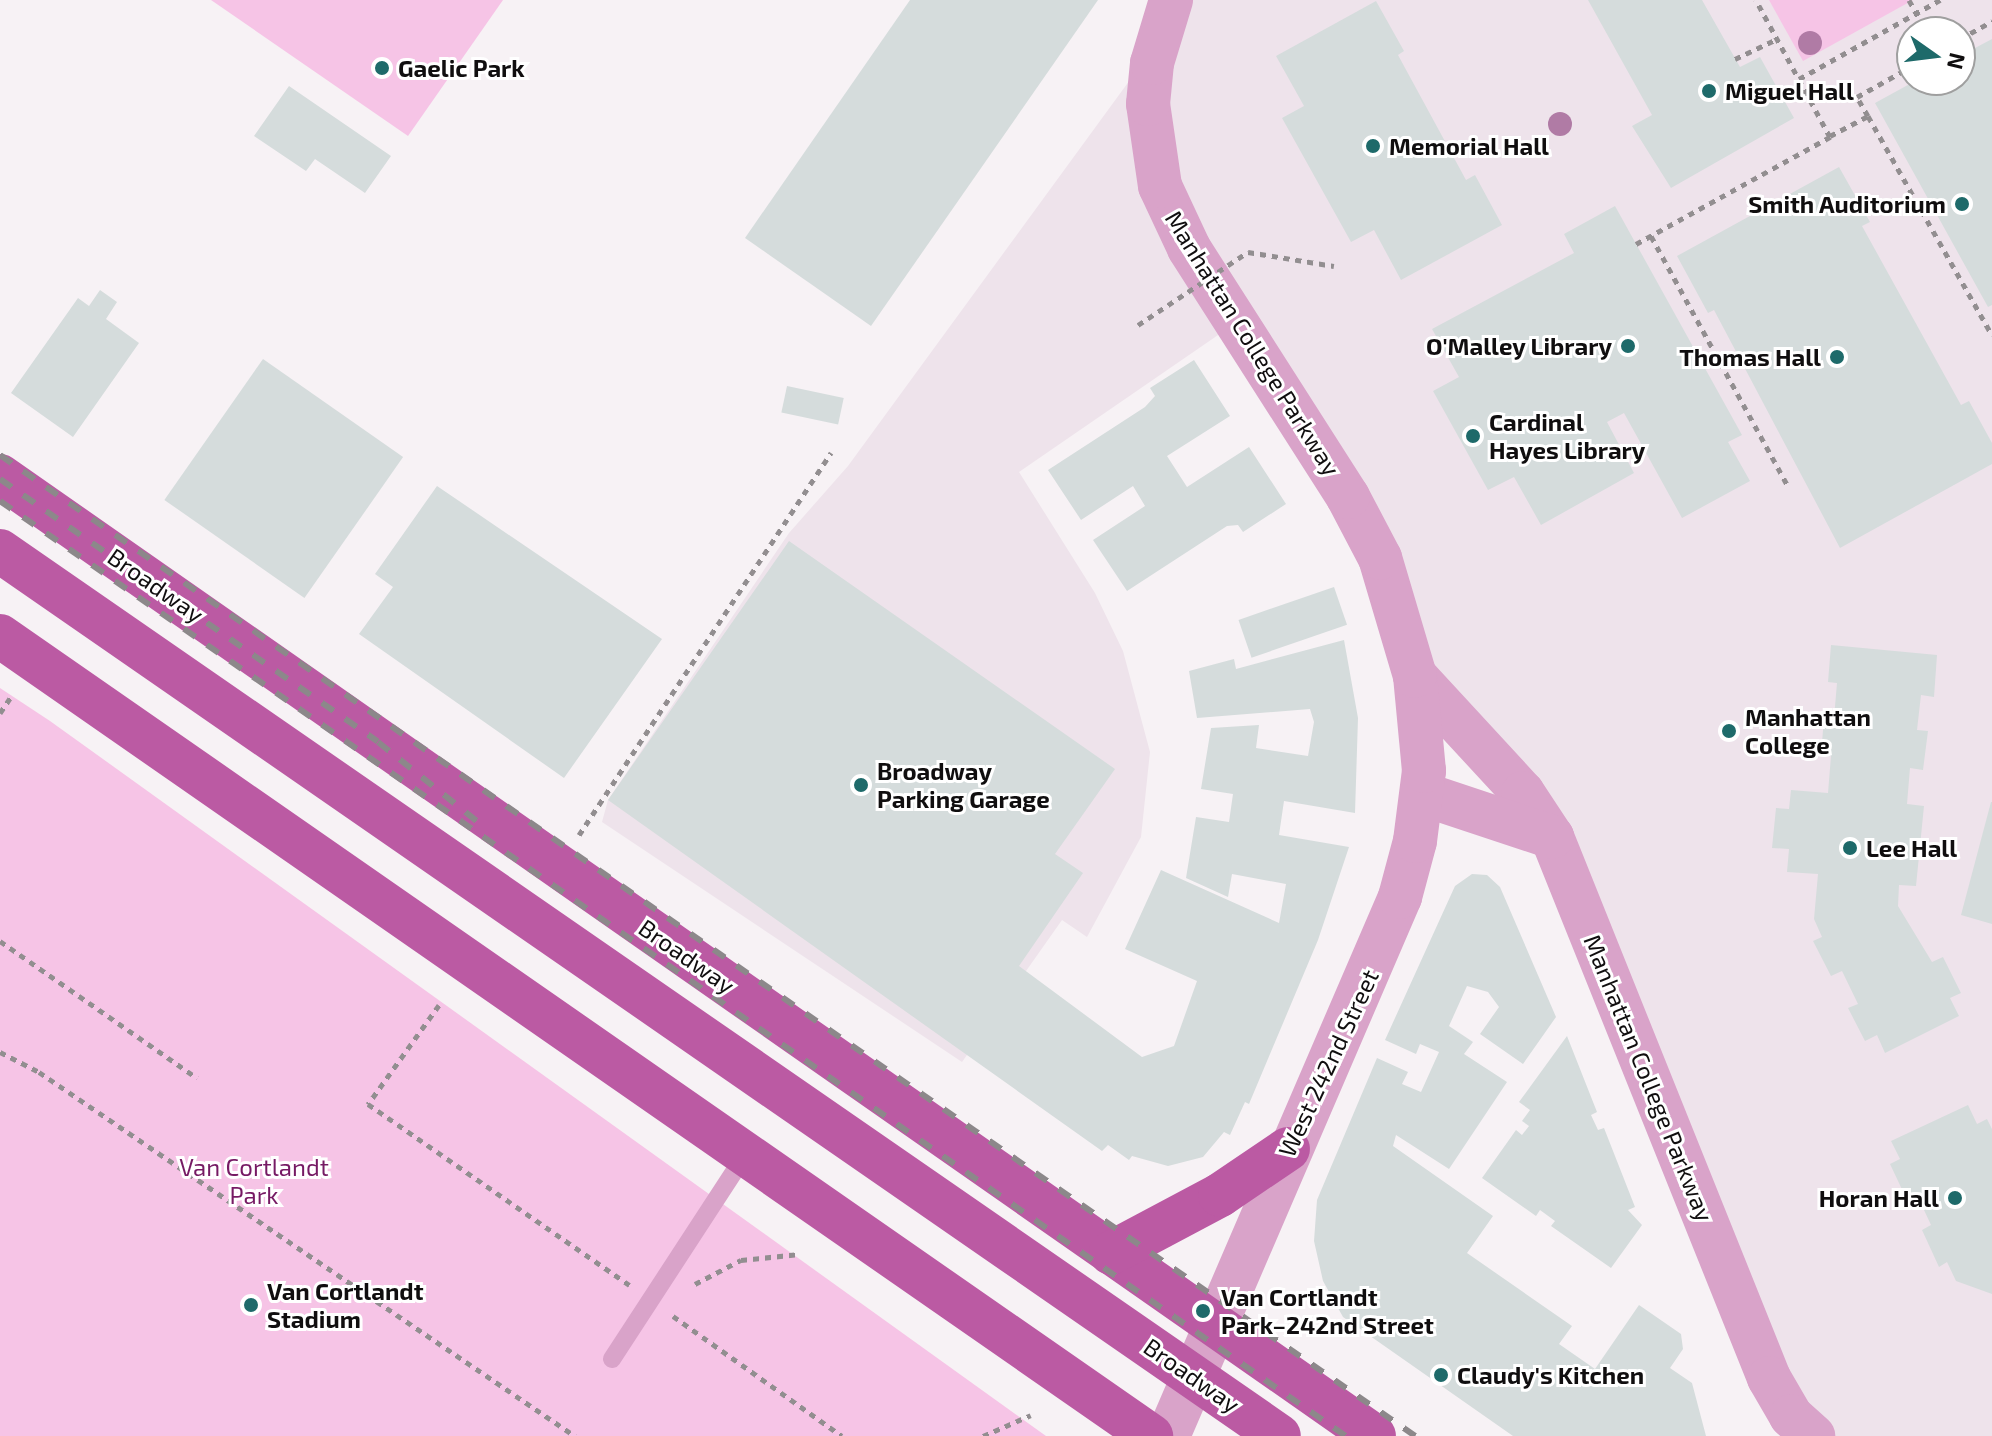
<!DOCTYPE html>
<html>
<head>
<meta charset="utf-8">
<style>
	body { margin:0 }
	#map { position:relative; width:1992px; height:1436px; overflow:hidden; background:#f7f2f5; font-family:"Exo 2",sans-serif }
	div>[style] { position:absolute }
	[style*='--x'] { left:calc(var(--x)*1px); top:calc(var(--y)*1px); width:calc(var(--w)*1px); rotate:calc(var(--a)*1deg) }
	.built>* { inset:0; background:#eee3eb }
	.green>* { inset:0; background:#f6c4e6 }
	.building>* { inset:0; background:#d5dcdc; transform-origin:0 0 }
	.path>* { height:5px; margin-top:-2.5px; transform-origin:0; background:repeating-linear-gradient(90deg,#928e90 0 6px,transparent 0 12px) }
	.service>* { height:18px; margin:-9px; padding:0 9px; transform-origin:9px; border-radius:9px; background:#d9a3c9 }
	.tertiary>* { height:44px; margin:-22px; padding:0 22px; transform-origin:22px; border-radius:22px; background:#d9a3c9 }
	.primary>* { height:44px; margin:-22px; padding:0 22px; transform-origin:22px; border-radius:22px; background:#bb5aa3 }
	.rail>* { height:6px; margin-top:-3px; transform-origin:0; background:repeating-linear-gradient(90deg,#8c888a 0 14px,transparent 0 28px) }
	.path-bridge>* { height:5px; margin-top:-2.5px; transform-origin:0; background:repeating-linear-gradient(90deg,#928e90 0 6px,transparent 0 12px) }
	.trees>* { width:24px; height:24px; margin:-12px; border-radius:50%; background:#b07ba5 }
	.dots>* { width:22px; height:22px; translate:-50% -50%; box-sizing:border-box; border:4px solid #fff; border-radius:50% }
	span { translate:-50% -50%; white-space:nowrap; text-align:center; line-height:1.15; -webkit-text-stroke:6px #fff; paint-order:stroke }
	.poi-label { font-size:24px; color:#100e0f; font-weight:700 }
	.left { translate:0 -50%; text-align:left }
	.right { translate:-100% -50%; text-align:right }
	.street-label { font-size:24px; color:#100e0f }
	.park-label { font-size:24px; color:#761a64 }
	.north { position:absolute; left:1896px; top:16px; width:80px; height:80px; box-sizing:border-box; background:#fff; border:2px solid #9f9f9f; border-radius:50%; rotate:104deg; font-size:22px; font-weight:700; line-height:32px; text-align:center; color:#100e0f }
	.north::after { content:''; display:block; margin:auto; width:28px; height:36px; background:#1e6a6a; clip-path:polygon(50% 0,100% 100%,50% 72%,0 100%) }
</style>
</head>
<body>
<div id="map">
	<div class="built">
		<div style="clip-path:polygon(evenodd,1171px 0,1992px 0,1992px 1436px,1813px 1436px,1552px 837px,1415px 676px,1237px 322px,1019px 472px,1095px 593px,1123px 651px,1150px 752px,1141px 837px,1087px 937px,1062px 920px,962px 1062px,602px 822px,608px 800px,789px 533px,848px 466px,1135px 73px,1171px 0,1912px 32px,1960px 32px,1960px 80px,1912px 80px,1912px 32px)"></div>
	</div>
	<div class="green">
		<div style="clip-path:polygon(211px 0,503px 0,408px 136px)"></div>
		<div style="clip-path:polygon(1769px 0,1913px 0,1803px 61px)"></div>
		<div style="clip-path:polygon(0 688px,50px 721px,1046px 1436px,0 1436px)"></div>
	</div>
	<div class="building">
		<div style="clip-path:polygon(910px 0,1098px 0,871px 326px,745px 238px)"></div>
		<div style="clip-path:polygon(1588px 0,1702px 0,1740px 67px,1760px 57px,1794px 118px,1671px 188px,1632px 126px,1652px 115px)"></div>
		<div style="clip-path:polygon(1376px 1px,1404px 51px,1398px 55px,1466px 180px,1475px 175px,1502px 225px,1401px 280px,1374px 230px,1351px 242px,1282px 118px,1304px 106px,1276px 56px)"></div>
		<div style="clip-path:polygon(1992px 39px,1992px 305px,1988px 307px,1875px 103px,1917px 80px,1960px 80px,1960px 56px)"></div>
		<div style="clip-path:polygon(289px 86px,391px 156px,365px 193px,315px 159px,306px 171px,254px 136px)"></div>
		<div style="clip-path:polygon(1839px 167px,1870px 222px,1862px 226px,1961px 405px,1969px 401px,1992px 443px,1992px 464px,1840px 548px,1714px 310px,1708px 313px,1677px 256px)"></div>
		<div style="clip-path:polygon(1615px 206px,1742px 435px,1728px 442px,1750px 481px,1682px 518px,1624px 413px,1607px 422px,1634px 473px,1541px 525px,1514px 477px,1488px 490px,1433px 391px,1459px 377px,1432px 329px,1574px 253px,1564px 234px)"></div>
		<div style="clip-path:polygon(100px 290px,117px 302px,106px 319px,139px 343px,73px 437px,11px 393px,78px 298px,89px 306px)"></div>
		<div style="left:263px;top:359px;width:171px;height:172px;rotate:35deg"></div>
		<div style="clip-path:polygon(1194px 360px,1230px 416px,1167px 456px,1187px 487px,1249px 447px,1286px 504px,1243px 532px,1238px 525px,1227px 526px,1127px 591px,1093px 540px,1145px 506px,1133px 486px,1081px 520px,1048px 470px,1145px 407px,1155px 396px,1150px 388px)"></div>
		<div style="left:787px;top:386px;width:58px;height:27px;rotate:12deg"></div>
		<div style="clip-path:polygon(437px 486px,662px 639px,564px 778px,359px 634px,393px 587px,375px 574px)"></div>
		<div style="clip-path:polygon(789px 541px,1115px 769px,1055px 854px,1083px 873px,1019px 966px,1142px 1057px,1174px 1046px,1197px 981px,1125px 949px,1161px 870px,1279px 923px,1286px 884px,1232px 874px,1228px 897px,1186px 878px,1196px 817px,1229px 822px,1233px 794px,1201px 789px,1211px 728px,1259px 725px,1256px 748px,1308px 756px,1314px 722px,1310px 709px,1197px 718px,1189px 671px,1234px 659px,1236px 669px,1344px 640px,1358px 718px,1355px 813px,1284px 801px,1279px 835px,1349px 847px,1318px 940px,1249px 1104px,1245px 1102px,1230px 1135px,1224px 1132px,1203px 1157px,1168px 1166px,1132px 1156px,1129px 1160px,1108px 1145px,1102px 1151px,608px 800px)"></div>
		<div style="left:1334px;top:587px;width:40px;height:101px;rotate:71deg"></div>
		<div style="clip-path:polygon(1831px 645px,1937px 655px,1934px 697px,1921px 695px,1917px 730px,1928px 731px,1923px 770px,1910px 768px,1907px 804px,1924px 806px,1916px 886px,1899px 885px,1898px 906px,1932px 962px,1943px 957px,1961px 993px,1950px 998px,1959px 1016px,1885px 1053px,1877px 1035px,1865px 1041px,1848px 1008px,1858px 1004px,1842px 971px,1831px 976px,1813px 941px,1822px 937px,1814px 919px,1818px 874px,1787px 872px,1789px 849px,1772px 848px,1776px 808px,1789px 809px,1791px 790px,1828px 793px,1831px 756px,1821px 756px,1824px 717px,1834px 718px,1837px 683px,1828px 682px)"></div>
		<div style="clip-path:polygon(1991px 802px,1992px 802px,1992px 924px,1961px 915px)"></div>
		<div style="clip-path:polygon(1472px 874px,1487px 875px,1500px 887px,1556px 1017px,1523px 1064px,1480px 1034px,1499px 1007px,1488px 992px,1467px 986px,1449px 1026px,1473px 1042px,1464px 1054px,1507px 1082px,1449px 1169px,1396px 1135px,1393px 1146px,1493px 1216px,1467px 1253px,1572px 1326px,1559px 1344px,1595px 1369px,1639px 1305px,1681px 1334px,1683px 1349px,1670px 1368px,1692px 1383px,1706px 1436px,1513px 1436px,1343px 1317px,1323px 1281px,1314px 1241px,1317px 1200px,1377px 1058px,1408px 1072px,1402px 1084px,1421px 1092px,1439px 1052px,1420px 1044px,1416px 1054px,1385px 1040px,1455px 886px)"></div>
		<div style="clip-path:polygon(1567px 1036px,1597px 1112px,1591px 1115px,1598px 1130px,1604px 1128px,1635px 1207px,1628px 1210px,1642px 1225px,1611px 1268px,1551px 1226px,1555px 1221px,1540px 1210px,1536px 1216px,1482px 1178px,1516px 1130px,1522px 1135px,1529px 1126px,1522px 1121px,1530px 1110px,1519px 1102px)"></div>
		<div style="clip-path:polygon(1968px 1105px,1977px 1124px,1987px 1119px,1992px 1129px,1992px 1294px,1956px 1281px,1947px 1262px,1939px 1267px,1922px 1230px,1931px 1225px,1917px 1195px,1907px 1200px,1890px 1164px,1900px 1159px,1891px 1141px)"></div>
	</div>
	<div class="path">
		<div style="--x:1909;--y:0;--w:37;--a:61"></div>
		<div style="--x:1960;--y:39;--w:37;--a:-29"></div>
		<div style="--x:1735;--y:59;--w:47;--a:-25.5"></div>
		<div style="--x:1799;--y:79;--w:162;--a:-29.3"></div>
		<div style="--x:1868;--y:116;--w:22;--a:-120"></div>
		<div style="--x:1857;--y:97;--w:63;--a:-29.4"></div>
		<div style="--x:1830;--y:136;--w:43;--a:-27.8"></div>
		<div style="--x:1868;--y:116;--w:252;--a:60.5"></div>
		<div style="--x:1651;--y:236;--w:287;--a:61.3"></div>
		<div style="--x:1636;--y:244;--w:222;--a:-28.9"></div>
		<div style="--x:1830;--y:137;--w:156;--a:-118.4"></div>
		<div style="--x:0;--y:713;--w:22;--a:-56"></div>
		<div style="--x:579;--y:835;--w:458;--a:-56.6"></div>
		<div style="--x:0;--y:941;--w:240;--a:34.8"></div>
		<div style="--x:439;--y:1005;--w:122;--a:125.6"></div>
		<div style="--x:368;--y:1104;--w:318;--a:34.7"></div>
		<div style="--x:0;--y:1052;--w:44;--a:27.1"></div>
		<div style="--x:39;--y:1072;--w:648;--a:34.18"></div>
		<div style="--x:695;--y:1284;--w:52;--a:-27.6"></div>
		<div style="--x:741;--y:1260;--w:59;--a:-5.8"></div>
		<div style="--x:673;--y:1316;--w:207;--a:35.4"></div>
		<div style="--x:983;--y:1436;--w:52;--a:-23.6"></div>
	</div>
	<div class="service">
		<div style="--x:612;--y:1359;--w:244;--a:-56.9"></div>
	</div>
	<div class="tertiary">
		<div style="--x:1415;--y:676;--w:159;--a:47.3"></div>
		<div style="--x:1523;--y:793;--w:53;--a:56.6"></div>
		<div style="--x:1552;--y:837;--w:583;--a:68.14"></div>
		<div style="--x:1769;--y:1378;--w:44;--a:59.9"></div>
		<div style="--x:1791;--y:1416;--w:30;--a:42"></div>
		<div style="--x:1423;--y:794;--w:136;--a:18.4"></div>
		<div style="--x:1168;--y:1436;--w:587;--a:-66.71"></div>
		<div style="--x:1400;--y:897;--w:58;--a:-75"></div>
		<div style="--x:1415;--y:841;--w:71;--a:-82.7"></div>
		<div style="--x:1424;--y:771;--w:95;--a:-95.4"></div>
		<div style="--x:1415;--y:676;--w:123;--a:-106.5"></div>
		<div style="--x:1380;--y:558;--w:69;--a:-117.7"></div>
		<div style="--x:1348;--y:497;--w:295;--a:-122.6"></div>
		<div style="--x:1189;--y:248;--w:68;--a:-115.1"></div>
		<div style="--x:1160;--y:186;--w:83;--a:-98.3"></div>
		<div style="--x:1148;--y:104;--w:41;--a:-84.4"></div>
		<div style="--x:1152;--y:63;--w:66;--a:-73.2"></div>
	</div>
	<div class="primary">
		<div style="--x:0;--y:476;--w:1676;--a:34.94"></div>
		<div style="--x:0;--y:551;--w:1555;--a:34.68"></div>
		<div style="--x:0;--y:636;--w:1402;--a:34.8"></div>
		<div style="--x:1111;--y:1253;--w:123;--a:-28"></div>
		<div style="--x:1220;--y:1195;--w:82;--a:-34.1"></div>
	</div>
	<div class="rail">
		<div style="--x:0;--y:455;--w:1722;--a:34.73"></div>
		<div style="--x:0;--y:479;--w:460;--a:34.8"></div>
		<div style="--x:378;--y:742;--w:129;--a:38.7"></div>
		<div style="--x:0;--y:501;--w:1639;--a:34.79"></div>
	</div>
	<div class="path-bridge">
		<div style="--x:1138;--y:325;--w:132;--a:-33.6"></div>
		<div style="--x:1248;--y:252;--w:87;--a:9.2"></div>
	</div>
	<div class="trees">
		<div style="left:1810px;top:43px"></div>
		<div style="left:1560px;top:124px"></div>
	</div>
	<div class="dots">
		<div style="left:382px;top:68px;background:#1e6a6a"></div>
		<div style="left:1709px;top:91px;background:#1e6a6a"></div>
		<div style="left:1373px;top:146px;background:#1e6a6a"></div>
		<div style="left:1962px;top:204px;background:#1e6a6a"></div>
		<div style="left:1628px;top:346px;background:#1e6a6a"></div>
		<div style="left:1837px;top:357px;background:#1e6a6a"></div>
		<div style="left:1473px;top:436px;background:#1e6a6a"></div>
		<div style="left:1729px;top:731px;background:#1e6a6a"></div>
		<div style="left:861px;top:785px;background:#1e6a6a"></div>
		<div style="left:1850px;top:848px;background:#1e6a6a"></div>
		<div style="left:1955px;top:1198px;background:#1e6a6a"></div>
		<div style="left:251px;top:1305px;background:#1e6a6a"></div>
		<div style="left:1203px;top:1311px;background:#1e6a6a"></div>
		<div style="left:1441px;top:1375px;background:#1e6a6a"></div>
	</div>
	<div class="poi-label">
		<span class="left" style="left:398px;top:68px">Gaelic Park</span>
		<span class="left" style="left:1725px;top:91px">Miguel Hall</span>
		<span class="left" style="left:1389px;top:146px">Memorial Hall</span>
		<span class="right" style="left:1946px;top:204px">Smith Auditorium</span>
		<span class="right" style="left:1612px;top:346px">O'Malley Library</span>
		<span class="right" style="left:1821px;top:357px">Thomas Hall</span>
		<span class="left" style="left:1489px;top:436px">Cardinal<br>Hayes Library</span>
		<span class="left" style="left:1745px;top:731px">Manhattan<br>College</span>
		<span class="left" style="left:877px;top:785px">Broadway<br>Parking Garage</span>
		<span class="left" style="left:1866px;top:848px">Lee Hall</span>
		<span class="right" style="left:1939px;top:1198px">Horan Hall</span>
		<span class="left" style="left:267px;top:1305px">Van Cortlandt<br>Stadium</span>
		<span class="left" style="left:1221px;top:1311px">Van Cortlandt<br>Park–242nd Street</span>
		<span class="left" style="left:1457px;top:1375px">Claudy's Kitchen</span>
	</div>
	<div class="street-label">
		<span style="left:1253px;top:343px;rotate:58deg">Manhattan College Parkway</span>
		<span style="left:156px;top:585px;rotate:35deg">Broadway</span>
		<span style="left:687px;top:956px;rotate:35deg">Broadway</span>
		<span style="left:1328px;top:1063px;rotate:-65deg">West 242nd Street</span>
		<span style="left:1649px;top:1078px;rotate:68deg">Manhattan College Parkway</span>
		<span style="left:1192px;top:1375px;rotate:35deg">Broadway</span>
	</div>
	<div class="park-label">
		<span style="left:254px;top:1181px">Van Cortlandt<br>Park</span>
	</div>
	<div class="north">N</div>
</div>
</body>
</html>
